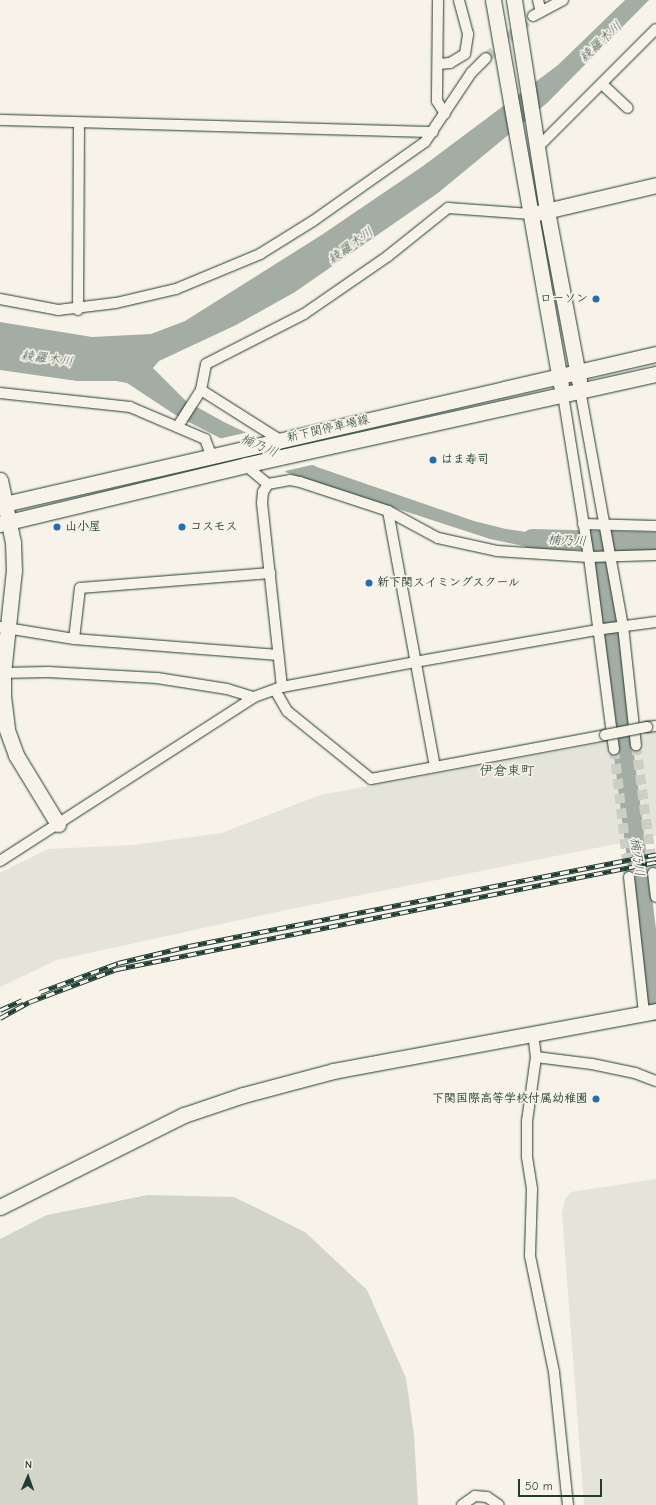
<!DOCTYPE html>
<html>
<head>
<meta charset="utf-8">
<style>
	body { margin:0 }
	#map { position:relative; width:656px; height:1505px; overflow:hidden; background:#f7f3e8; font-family:"Comic Neue","Klee One",sans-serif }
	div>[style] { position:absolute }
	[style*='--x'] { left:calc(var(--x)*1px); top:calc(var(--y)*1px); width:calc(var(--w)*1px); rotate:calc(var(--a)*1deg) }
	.built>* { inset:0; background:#e5e4d9 }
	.green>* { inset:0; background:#d3d5ca }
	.water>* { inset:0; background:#a4ada3 }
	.pier>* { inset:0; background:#f7f3e8 }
	.river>* { height:20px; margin:-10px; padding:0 10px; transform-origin:10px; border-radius:10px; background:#a4ada3 }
	.street-tunnel>* { height:10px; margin-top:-5px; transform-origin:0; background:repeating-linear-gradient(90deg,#cccfc4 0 10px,transparent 0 15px) }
	.roads { filter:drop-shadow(0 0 1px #1f3d34) drop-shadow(0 0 1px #1f3d34) }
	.street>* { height:10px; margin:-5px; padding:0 5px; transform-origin:5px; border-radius:5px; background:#f7f3e8 }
	.secondary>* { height:15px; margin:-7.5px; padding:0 7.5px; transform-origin:7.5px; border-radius:7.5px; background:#f7f3e8 }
	.rail>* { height:4.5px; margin-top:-2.25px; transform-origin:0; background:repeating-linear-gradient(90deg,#f7f3e8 0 9px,#1f3d34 0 18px); box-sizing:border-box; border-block:1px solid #1f3d34 }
	.bridges { filter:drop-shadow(0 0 1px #1f3d34) drop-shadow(0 0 1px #1f3d34) }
	.street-bridge>* { height:10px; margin:-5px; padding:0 5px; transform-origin:5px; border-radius:5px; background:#f7f3e8 }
	.dots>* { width:11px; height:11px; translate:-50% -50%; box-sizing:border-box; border:2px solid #f7f3e8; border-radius:50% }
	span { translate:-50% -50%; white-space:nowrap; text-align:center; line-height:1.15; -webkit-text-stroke:3.5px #f7f3e8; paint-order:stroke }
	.poi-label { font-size:12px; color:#1f3d34; font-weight:700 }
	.right { translate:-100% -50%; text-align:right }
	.left { translate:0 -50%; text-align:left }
	.street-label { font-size:12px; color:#1f3d34 }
	.water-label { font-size:13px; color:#405950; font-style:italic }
	.quarter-label { font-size:14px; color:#1f3d34 }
	.north { position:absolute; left:8px; top:1457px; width:40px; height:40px; -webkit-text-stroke:3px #f7f3e8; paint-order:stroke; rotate:2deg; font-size:11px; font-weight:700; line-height:16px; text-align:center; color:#1f3d34 }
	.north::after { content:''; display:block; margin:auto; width:14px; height:18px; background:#1f3d34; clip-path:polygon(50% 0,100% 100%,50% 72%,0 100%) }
	.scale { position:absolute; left:518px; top:1479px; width:84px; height:18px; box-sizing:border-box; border:2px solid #1f3d34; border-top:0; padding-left:5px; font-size:12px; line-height:14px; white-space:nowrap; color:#1f3d34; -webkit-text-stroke:3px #f7f3e8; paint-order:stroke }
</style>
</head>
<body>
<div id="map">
	<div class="built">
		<div style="clip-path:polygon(656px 733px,656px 836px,281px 911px,57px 960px,0 987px,0 873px,48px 849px,133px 845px,222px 833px,320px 795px)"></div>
		<div style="clip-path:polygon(656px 1179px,656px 1505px,584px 1505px,562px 1213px,565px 1199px,571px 1192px)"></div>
	</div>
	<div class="green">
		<div style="clip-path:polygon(148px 1195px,234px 1197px,305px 1232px,367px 1290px,406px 1378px,414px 1435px,418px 1505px,0 1505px,0 1239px,47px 1215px)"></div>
	</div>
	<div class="water">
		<div style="clip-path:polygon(625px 0,649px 0,547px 103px,438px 193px,295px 292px,236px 325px,159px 361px,153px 368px,186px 401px,224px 422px,317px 467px,474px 521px,506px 529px,559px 537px,557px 549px,533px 548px,490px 539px,288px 473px,177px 416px,127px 383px,116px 381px,77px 381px,0 370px,0 322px,92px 337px,151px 334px,185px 321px,323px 234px,423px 166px,558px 65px)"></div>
	</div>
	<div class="pier">
		<div style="clip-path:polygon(249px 432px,316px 464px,281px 472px,218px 439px)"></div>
	</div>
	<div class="river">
		<div style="--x:532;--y:539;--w:124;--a:1.4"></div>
		<div style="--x:597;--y:542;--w:473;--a:82.8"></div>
	</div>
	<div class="street-tunnel">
		<div style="--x:486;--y:58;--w:63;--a:-41.8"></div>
		<div style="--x:636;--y:745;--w:129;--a:82.4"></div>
		<div style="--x:614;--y:749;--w:129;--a:83.3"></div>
	</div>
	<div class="roads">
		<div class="street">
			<div style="--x:438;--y:0;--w:101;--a:90.6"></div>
			<div style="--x:437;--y:101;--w:15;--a:58"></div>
			<div style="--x:538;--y:0;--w:12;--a:76"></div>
			<div style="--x:533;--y:16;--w:34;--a:-28"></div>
			<div style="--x:438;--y:64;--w:12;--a:-5"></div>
			<div style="--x:450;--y:63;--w:17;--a:-31"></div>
			<div style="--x:465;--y:54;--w:20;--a:-81"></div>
			<div style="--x:468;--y:34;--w:35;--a:-105"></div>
			<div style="--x:602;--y:84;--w:35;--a:43"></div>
			<div style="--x:0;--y:120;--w:433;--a:1.6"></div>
			<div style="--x:539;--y:146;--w:165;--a:-45"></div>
			<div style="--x:0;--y:299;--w:59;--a:10.7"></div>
			<div style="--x:58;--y:310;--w:58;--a:-6.9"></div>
			<div style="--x:116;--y:303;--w:62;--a:-13.1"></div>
			<div style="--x:176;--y:289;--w:91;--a:-22.6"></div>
			<div style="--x:260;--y:254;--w:62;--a:-31.9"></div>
			<div style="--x:313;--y:221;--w:137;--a:-35.2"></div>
			<div style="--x:425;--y:142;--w:83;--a:-56.3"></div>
			<div style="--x:471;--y:73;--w:21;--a:-45"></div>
			<div style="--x:78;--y:310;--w:187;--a:-89.7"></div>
			<div style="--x:201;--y:390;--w:93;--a:32.3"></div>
			<div style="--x:580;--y:390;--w:240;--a:79.7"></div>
			<div style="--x:623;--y:626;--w:120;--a:83.8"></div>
			<div style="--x:0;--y:393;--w:131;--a:6.1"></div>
			<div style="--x:130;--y:407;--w:82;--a:23.1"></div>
			<div style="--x:205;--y:439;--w:17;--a:69"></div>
			<div style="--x:563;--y:395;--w:164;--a:80.9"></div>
			<div style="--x:589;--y:557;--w:194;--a:82.6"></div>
			<div style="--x:178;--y:426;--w:43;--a:-57.4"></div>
			<div style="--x:201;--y:390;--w:26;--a:-79"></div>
			<div style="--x:206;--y:364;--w:110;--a:-27"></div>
			<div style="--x:304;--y:314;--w:102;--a:-34.6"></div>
			<div style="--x:388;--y:256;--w:77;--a:-38.7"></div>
			<div style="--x:448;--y:208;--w:83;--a:4.1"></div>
			<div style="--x:245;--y:465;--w:30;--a:40"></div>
			<div style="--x:388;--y:511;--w:260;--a:79.6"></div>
			<div style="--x:583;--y:524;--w:73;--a:1.6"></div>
			<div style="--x:0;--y:627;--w:75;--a:9.2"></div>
			<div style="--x:74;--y:639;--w:205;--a:4.5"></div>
			<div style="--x:74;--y:639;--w:51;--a:-83.3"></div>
			<div style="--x:80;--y:588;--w:191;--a:-4.5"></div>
			<div style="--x:0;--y:673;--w:48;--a:-1.2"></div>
			<div style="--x:48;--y:672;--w:109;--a:3.2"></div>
			<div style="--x:157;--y:678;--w:71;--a:8.9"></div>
			<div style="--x:227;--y:689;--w:28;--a:17"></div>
			<div style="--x:282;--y:687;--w:185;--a:-96.2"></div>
			<div style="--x:262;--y:503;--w:11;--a:-85"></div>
			<div style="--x:263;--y:492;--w:9;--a:-58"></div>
			<div style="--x:268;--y:484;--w:22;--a:-10"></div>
			<div style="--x:290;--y:480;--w:10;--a:11"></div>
			<div style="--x:300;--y:482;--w:93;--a:18.2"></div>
			<div style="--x:388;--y:511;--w:57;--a:28.4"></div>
			<div style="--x:438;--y:538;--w:60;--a:12.4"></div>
			<div style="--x:497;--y:551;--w:92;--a:3.7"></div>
			<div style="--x:589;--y:557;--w:67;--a:-1.7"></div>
			<div style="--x:275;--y:690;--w:24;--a:60"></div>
			<div style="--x:287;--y:711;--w:108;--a:39"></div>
			<div style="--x:371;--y:779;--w:238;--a:-10.6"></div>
			<div style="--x:647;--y:727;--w:9;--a:-6"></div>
			<div style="--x:0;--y:861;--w:302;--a:-32.8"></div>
			<div style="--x:254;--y:697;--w:30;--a:-20"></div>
			<div style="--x:282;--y:687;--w:135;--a:-10.6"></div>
			<div style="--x:415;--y:662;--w:191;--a:-10"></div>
			<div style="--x:603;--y:629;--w:53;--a:-7.5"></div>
			<div style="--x:653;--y:873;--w:24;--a:83"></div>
			<div style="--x:629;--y:877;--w:137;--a:83.7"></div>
			<div style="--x:533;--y:1033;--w:24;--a:83"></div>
			<div style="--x:536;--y:1057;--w:65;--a:98"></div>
			<div style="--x:527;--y:1121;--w:36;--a:90"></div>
			<div style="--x:527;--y:1157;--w:32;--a:81"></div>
			<div style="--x:532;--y:1189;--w:67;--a:91.7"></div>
			<div style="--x:530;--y:1256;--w:118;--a:78.3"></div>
			<div style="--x:554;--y:1372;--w:134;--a:84"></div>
			<div style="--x:536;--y:1057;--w:56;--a:7.1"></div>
			<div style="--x:592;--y:1064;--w:44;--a:11.8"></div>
			<div style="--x:635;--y:1073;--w:22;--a:21"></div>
			<div style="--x:462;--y:1505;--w:16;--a:-35"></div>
			<div style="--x:475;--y:1496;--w:12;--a:5"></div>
			<div style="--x:487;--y:1497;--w:14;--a:34"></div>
		</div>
		<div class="secondary">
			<div style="--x:493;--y:0;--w:391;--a:80"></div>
			<div style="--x:514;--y:0;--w:214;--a:81.1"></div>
			<div style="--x:547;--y:211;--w:173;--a:79.3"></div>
			<div style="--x:537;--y:213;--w:122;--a:-13.2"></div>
			<div style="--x:0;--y:480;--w:63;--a:78.2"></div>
			<div style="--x:13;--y:542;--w:28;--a:88"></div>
			<div style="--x:14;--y:570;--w:104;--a:96.1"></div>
			<div style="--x:3;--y:673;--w:23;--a:90"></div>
			<div style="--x:3;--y:696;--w:34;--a:83"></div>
			<div style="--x:7;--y:730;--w:27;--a:70"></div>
			<div style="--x:16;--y:755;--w:81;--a:58.7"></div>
			<div style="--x:0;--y:505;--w:673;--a:-12.96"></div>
			<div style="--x:0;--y:524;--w:252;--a:-13.5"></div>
			<div style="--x:245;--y:465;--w:421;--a:-12.5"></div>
			<div style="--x:0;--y:1207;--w:206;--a:-26.6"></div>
			<div style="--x:184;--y:1115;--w:62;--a:-18.7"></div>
			<div style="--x:243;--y:1095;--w:93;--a:-14.9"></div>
			<div style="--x:333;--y:1071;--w:329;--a:-10.5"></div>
		</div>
	</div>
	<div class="rail">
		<div style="--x:40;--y:992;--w:83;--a:-20.4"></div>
		<div style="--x:118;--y:963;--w:73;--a:-13.5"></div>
		<div style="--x:189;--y:946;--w:476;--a:-11.1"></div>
		<div style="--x:0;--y:1010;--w:24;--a:-24"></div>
		<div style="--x:0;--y:1018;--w:33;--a:-29"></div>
		<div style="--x:29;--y:1002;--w:94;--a:-20.6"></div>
		<div style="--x:117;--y:969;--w:550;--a:-11.23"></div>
	</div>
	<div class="bridges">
		<div class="street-bridge">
			<div style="--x:605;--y:735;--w:43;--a:-10.8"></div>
		</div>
	</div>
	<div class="dots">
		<div style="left:596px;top:299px;background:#1f6fb2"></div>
		<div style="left:433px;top:460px;background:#1f6fb2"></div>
		<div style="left:57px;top:527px;background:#1f6fb2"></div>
		<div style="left:182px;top:527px;background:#1f6fb2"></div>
		<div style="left:369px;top:583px;background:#1f6fb2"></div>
		<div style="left:596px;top:1099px;background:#1f6fb2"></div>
	</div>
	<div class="poi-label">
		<span class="right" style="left:588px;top:299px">ローソン</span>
		<span class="left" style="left:441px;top:460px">はま寿司</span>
		<span class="left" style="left:65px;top:527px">山小屋</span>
		<span class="left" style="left:190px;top:527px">コスモス</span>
		<span class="left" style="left:377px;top:583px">新下関スイミングスクール</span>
		<span class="right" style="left:588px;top:1099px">下関国際高等学校付属幼稚園</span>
	</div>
	<div class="street-label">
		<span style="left:328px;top:429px;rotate:-13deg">新下関停車場線</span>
	</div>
	<div class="water-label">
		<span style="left:601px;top:42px;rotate:-43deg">綾羅木川</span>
		<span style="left:351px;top:246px;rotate:-36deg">綾羅木川</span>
		<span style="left:47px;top:359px;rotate:8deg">綾羅木川</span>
		<span style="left:259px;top:446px;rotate:24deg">楠乃川</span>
		<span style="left:567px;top:541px;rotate:3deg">楠乃川</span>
		<span style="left:637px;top:857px;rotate:83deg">楠乃川</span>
	</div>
	<div class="quarter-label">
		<span style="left:507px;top:771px">伊倉東町</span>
	</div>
	<div class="north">N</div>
	<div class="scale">50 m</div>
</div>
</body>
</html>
